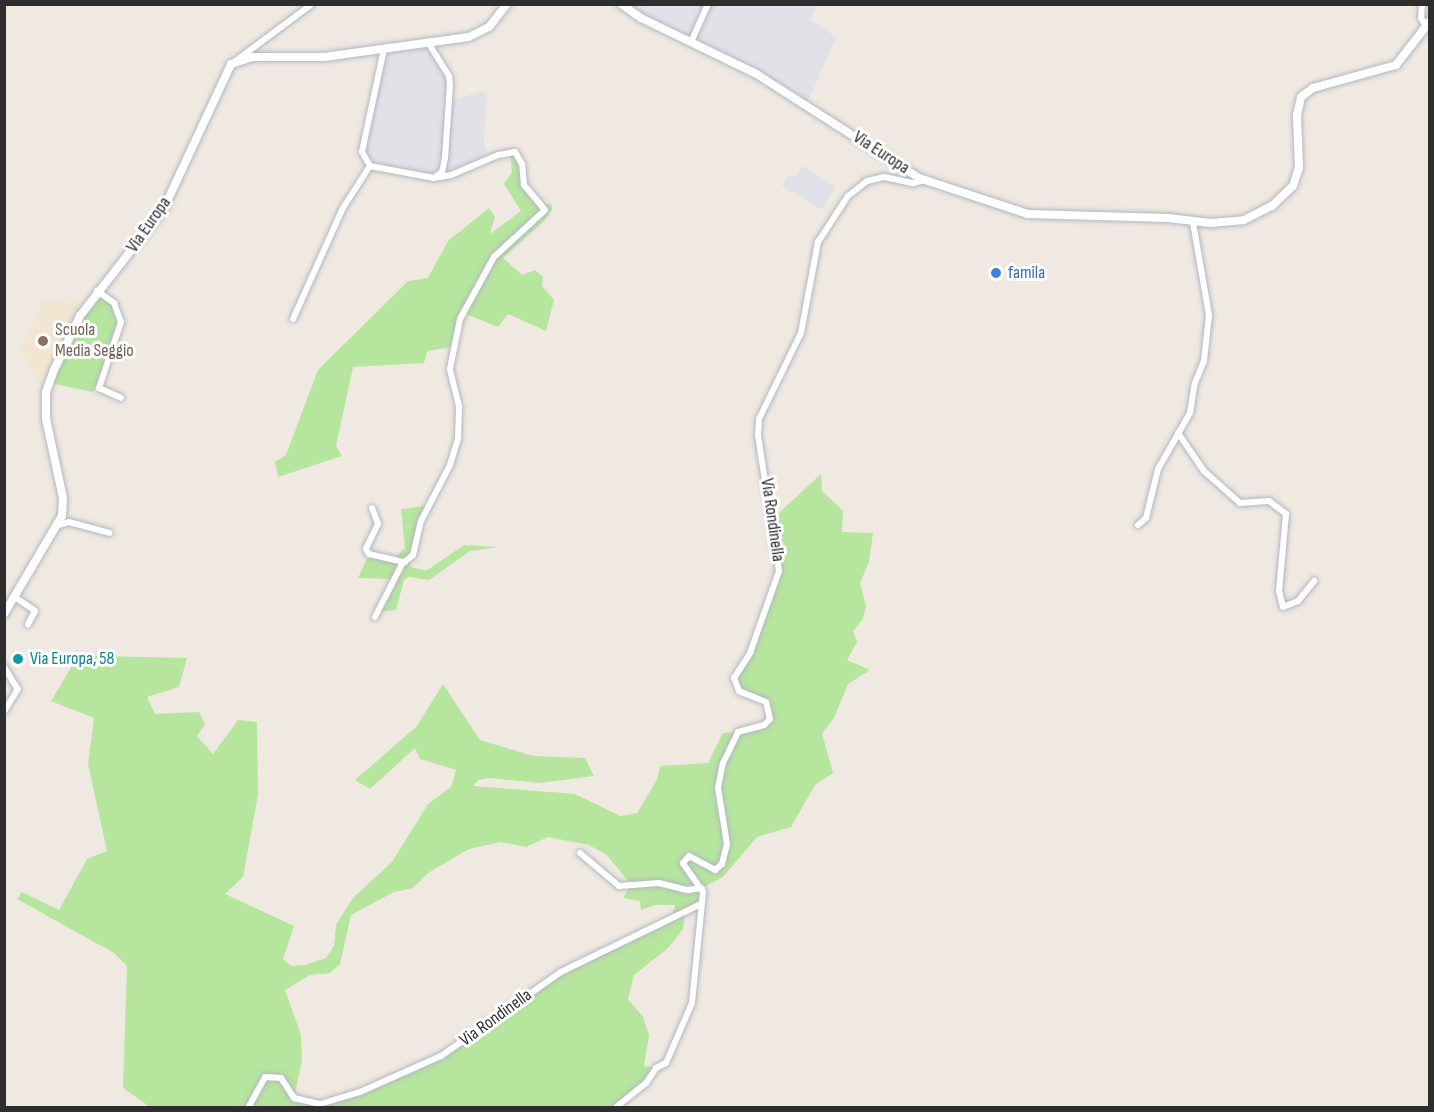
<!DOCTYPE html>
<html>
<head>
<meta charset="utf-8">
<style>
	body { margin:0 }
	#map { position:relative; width:1434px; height:1112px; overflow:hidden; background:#efe9e1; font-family:"Sofia Sans Condensed",sans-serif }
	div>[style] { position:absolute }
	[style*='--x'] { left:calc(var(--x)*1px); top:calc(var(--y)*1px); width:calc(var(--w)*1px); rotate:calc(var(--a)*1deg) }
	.industrial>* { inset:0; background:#e3e1e8 }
	.education>* { inset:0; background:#f0e6d1 }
	.green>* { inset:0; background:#b6e59e }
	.roads { filter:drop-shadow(0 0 2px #b4b7c1) drop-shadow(0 0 2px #b4b7c1) }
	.street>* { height:6px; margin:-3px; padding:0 3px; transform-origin:3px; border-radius:3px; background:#fff }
	.secondary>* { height:8px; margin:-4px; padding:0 4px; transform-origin:4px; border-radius:4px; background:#fff }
	.dots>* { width:16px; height:16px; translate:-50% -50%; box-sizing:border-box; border:3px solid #fff; border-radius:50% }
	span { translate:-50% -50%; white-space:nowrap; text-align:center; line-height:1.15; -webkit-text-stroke:6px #fff; paint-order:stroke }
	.street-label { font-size:18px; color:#2e2e2e }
	.shop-label { font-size:18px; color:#366cbe }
	.left { translate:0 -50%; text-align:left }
	.education-label { font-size:18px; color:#785e54 }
	.culture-label { font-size:18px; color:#0d838f }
	.frame { position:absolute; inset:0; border:6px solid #2e2e2e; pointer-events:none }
</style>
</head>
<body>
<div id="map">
	<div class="industrial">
		<div style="clip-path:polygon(640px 5px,817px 5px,810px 20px,836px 37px,807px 104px,636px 15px)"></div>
		<div style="clip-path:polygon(428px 47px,446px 76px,446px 103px,481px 91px,487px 94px,484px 141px,487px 155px,467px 166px,433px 174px,373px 162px,365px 152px,386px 52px)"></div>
		<div style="clip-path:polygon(802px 166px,836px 186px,821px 210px,782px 186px,788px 175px,794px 178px)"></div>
	</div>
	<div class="education">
		<div style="clip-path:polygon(43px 300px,84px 302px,66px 331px,42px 385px,20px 350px)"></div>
	</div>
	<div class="green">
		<div style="clip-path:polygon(510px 152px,520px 157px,520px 174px,541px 205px,551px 204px,552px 209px,544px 221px,503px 258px,522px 275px,535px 270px,543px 277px,542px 286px,554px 300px,546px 331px,508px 314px,498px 327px,463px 313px,452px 347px,427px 351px,424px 363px,353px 367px,336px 446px,342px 456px,278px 477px,275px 462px,286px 455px,318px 370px,408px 281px,428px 278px,448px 241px,489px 208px,495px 217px,490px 234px,521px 211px,504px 184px,512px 172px)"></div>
		<div style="clip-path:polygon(97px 291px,108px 296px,121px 322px,101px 382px,97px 382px,93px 392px,50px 383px)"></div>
		<div style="clip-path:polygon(evenodd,821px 474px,822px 491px,843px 511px,842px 532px,873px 533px,869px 562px,860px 583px,866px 606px,863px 619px,853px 631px,857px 642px,847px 660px,870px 670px,848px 684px,834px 718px,822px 733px,833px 773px,815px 785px,791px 827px,757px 837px,723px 877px,702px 888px,701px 904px,685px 914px,683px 929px,668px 948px,634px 975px,628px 999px,643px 1017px,649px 1035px,644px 1066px,656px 1068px,646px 1083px,615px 1107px,150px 1107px,123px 1088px,127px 966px,114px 953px,17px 899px,22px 892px,59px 910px,87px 859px,107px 851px,88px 764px,94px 718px,51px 701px,72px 666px,96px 656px,187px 658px,179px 687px,147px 697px,155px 714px,199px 712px,205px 724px,197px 736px,213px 754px,238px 720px,257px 722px,258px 794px,243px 877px,225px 894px,294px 926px,283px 959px,291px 966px,305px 965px,326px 958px,334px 946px,336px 925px,353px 898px,392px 862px,428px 804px,451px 787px,456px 770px,420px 759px,415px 748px,370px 789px,355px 780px,417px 726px,443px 684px,480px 740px,533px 756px,585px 758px,594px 776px,540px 783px,489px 778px,478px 780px,473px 786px,575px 794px,620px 816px,637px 813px,657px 780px,660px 766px,708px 763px,723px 733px,738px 732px,770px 719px,769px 706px,739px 691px,734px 678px,745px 663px,778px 573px,771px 515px,779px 513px,821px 474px,548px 837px,589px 845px,607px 855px,631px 885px,623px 898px,640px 901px,641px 910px,655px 905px,675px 905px,672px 919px,561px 972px,441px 1056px,335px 1101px,305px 1103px,294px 1098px,302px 1060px,301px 1035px,285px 990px,310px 975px,330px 973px,340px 964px,351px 915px,394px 892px,413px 888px,428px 873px,469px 849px,500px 842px,526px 847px,548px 837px)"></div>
		<div style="clip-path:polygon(427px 506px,413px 555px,407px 560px,411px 567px,426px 571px,464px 545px,499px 547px,470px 551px,429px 580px,409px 577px,404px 580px,396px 610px,378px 612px,394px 579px,358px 578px,369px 554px,395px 557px,405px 548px,401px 509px)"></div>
	</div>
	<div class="roads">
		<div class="street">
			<div style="--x:1422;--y:4;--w:14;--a:94"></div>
			<div style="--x:1421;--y:18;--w:9;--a:58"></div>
			<div style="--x:691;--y:42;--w:42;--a:-65.9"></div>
			<div style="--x:384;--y:49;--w:105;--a:102.1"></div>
			<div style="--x:362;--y:152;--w:16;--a:60"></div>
			<div style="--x:370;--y:166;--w:65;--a:10.6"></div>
			<div style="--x:434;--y:178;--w:10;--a:-37"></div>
			<div style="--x:442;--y:172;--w:14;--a:-78"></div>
			<div style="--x:445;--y:158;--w:73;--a:-86.1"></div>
			<div style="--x:450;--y:85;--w:9;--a:-96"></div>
			<div style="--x:449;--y:76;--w:38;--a:-122"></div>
			<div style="--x:234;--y:62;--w:97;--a:-36.6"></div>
			<div style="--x:97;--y:291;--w:21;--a:35"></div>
			<div style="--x:114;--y:303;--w:20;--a:70"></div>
			<div style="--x:121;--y:322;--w:70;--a:108.4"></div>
			<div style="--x:99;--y:388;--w:24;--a:24"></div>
			<div style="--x:293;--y:319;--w:122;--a:-65.8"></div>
			<div style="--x:343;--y:208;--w:50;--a:-57.3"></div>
			<div style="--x:1178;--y:433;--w:46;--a:55.6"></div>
			<div style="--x:1204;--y:471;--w:48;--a:41.6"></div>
			<div style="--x:1240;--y:503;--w:29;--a:-4"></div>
			<div style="--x:1269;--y:501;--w:21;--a:37"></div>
			<div style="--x:1286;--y:514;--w:77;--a:95.2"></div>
			<div style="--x:1279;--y:591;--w:16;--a:76"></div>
			<div style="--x:1283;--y:607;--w:16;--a:-22"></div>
			<div style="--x:1298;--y:601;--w:26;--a:-51"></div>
			<div style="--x:372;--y:508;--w:17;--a:69"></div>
			<div style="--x:378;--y:524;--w:28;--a:116"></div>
			<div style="--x:366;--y:549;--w:6;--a:59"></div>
			<div style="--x:369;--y:554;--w:37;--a:13"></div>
			<div style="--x:59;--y:525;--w:10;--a:-17"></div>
			<div style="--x:69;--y:522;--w:42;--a:15"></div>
			<div style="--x:1138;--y:525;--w:11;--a:-41"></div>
			<div style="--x:1146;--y:518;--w:50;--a:-76.2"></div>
			<div style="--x:1158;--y:469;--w:64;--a:-60.3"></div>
			<div style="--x:1190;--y:413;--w:30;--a:-81"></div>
			<div style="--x:1195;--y:383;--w:24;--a:-68"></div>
			<div style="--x:1204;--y:361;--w:46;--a:-83.8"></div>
			<div style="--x:1209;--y:315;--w:94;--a:-99.8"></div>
			<div style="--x:16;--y:598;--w:23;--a:34"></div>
			<div style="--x:35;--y:611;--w:15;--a:118"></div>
			<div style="--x:375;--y:617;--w:59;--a:-63"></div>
			<div style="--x:402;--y:564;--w:14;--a:-39"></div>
			<div style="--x:413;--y:555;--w:35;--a:-77"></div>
			<div style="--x:421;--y:521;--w:63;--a:-62.6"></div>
			<div style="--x:450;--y:465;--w:28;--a:-73"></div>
			<div style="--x:458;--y:438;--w:32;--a:-88"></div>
			<div style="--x:459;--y:406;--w:38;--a:-104"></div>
			<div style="--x:450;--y:369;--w:51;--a:-78.7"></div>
			<div style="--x:460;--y:319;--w:71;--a:-61.3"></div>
			<div style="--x:494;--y:257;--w:69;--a:-42.7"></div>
			<div style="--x:545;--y:210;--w:33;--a:-130"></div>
			<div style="--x:524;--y:185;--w:21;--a:-95"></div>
			<div style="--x:522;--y:164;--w:14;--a:-120"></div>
			<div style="--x:515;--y:152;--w:17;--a:170"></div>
			<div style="--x:498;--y:155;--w:51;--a:156.9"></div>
			<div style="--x:451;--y:175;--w:17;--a:170"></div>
			<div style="--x:4;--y:667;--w:26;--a:58"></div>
			<div style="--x:18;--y:689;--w:26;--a:122"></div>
			<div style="--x:580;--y:853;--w:51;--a:40.2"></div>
			<div style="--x:619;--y:886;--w:40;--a:-4.3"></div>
			<div style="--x:659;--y:883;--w:30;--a:14"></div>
			<div style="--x:688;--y:890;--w:14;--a:-8"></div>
			<div style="--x:248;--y:1108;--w:35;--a:-61"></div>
			<div style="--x:265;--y:1077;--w:16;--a:4"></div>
			<div style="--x:281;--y:1078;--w:24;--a:57"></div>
			<div style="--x:294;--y:1098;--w:27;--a:13"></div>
			<div style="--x:320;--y:1104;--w:42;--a:-16.7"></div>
			<div style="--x:360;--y:1092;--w:89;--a:-24"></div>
			<div style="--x:441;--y:1056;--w:146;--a:-35"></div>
			<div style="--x:561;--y:972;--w:156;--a:-25.9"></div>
			<div style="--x:615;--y:1108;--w:40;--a:-39"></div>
			<div style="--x:646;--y:1083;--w:18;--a:-56"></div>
			<div style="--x:656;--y:1068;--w:11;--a:-27"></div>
			<div style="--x:666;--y:1063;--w:65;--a:-66.6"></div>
			<div style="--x:692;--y:1003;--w:112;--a:-84.3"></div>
			<div style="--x:703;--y:892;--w:35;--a:-125"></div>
			<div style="--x:683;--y:863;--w:9;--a:-49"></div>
			<div style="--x:689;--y:856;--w:30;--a:28"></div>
			<div style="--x:715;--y:870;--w:9;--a:-41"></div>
			<div style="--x:722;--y:864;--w:21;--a:-76"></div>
			<div style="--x:727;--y:844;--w:57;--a:-99.1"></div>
			<div style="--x:718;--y:788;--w:25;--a:-79"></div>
			<div style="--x:723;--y:763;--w:34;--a:-64"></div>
			<div style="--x:738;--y:732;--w:27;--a:-15"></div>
			<div style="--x:764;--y:725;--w:8;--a:-45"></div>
			<div style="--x:770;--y:719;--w:17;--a:-103"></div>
			<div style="--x:766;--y:702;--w:29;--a:-158"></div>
			<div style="--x:739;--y:691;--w:14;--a:-111"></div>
			<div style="--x:734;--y:678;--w:30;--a:-57"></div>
			<div style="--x:750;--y:653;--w:87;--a:-70.5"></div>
			<div style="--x:779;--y:571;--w:138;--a:-98.8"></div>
			<div style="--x:758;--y:435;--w:16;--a:-86"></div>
			<div style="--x:759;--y:419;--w:96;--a:-64"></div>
			<div style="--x:801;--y:333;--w:93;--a:-79.4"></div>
			<div style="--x:818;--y:242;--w:55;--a:-56.9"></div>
			<div style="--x:848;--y:196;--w:24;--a:-38"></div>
			<div style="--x:867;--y:181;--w:17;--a:-13"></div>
			<div style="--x:884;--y:177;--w:30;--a:12"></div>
			<div style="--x:913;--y:183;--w:12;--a:-14"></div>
		</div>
		<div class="secondary">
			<div style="--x:621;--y:4;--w:24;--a:35"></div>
			<div style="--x:641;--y:18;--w:127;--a:25.8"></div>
			<div style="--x:755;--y:73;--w:195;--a:32.6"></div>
			<div style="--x:919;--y:178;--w:115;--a:18.3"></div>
			<div style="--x:1028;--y:214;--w:140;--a:1.6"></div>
			<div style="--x:1168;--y:218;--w:43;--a:6.6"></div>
			<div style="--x:1211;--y:223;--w:33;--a:-5"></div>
			<div style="--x:1244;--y:220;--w:31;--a:-27"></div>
			<div style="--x:1272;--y:206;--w:29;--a:-44"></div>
			<div style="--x:1293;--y:186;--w:19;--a:-72"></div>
			<div style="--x:1299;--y:168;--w:53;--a:-92.2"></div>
			<div style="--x:1297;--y:115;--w:18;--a:-77"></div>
			<div style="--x:1301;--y:97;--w:15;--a:-37"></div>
			<div style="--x:1313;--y:88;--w:86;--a:-15.5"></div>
			<div style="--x:1396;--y:65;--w:56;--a:-52.3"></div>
			<div style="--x:4;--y:614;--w:114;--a:-59.4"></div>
			<div style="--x:62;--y:516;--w:18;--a:-87"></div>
			<div style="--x:63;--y:498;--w:81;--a:-102.1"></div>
			<div style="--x:46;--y:419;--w:27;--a:-90"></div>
			<div style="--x:46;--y:392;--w:23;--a:-70"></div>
			<div style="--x:54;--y:370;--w:60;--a:-64.3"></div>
			<div style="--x:80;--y:316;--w:137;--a:-52.1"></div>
			<div style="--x:164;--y:208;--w:159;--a:-65"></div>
			<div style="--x:231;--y:64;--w:23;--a:-18"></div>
			<div style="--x:253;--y:57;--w:71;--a:0"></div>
			<div style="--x:324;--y:57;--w:146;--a:-7.9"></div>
			<div style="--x:469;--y:37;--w:22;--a:-27"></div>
			<div style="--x:489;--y:27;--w:29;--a:-52"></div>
		</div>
	</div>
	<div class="dots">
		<div style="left:996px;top:273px;background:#3f7fe0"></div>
		<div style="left:43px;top:341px;background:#8d6e63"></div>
		<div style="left:18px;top:659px;background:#0f9aa8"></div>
	</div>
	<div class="street-label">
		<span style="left:881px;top:153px;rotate:33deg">Via Europa</span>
		<span style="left:149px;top:225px;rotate:-55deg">Via Europa</span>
		<span style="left:772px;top:520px;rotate:82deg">Via Rondinella</span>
		<span style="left:496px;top:1018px;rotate:-36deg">Via Rondinella</span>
	</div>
	<div class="shop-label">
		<span class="left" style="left:1008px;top:273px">famila</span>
	</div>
	<div class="education-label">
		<span class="left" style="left:55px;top:341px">Scuola<br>Media Seggio</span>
	</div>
	<div class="culture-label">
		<span class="left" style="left:30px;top:659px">Via Europa, 58</span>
	</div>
	<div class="frame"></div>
</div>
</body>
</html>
